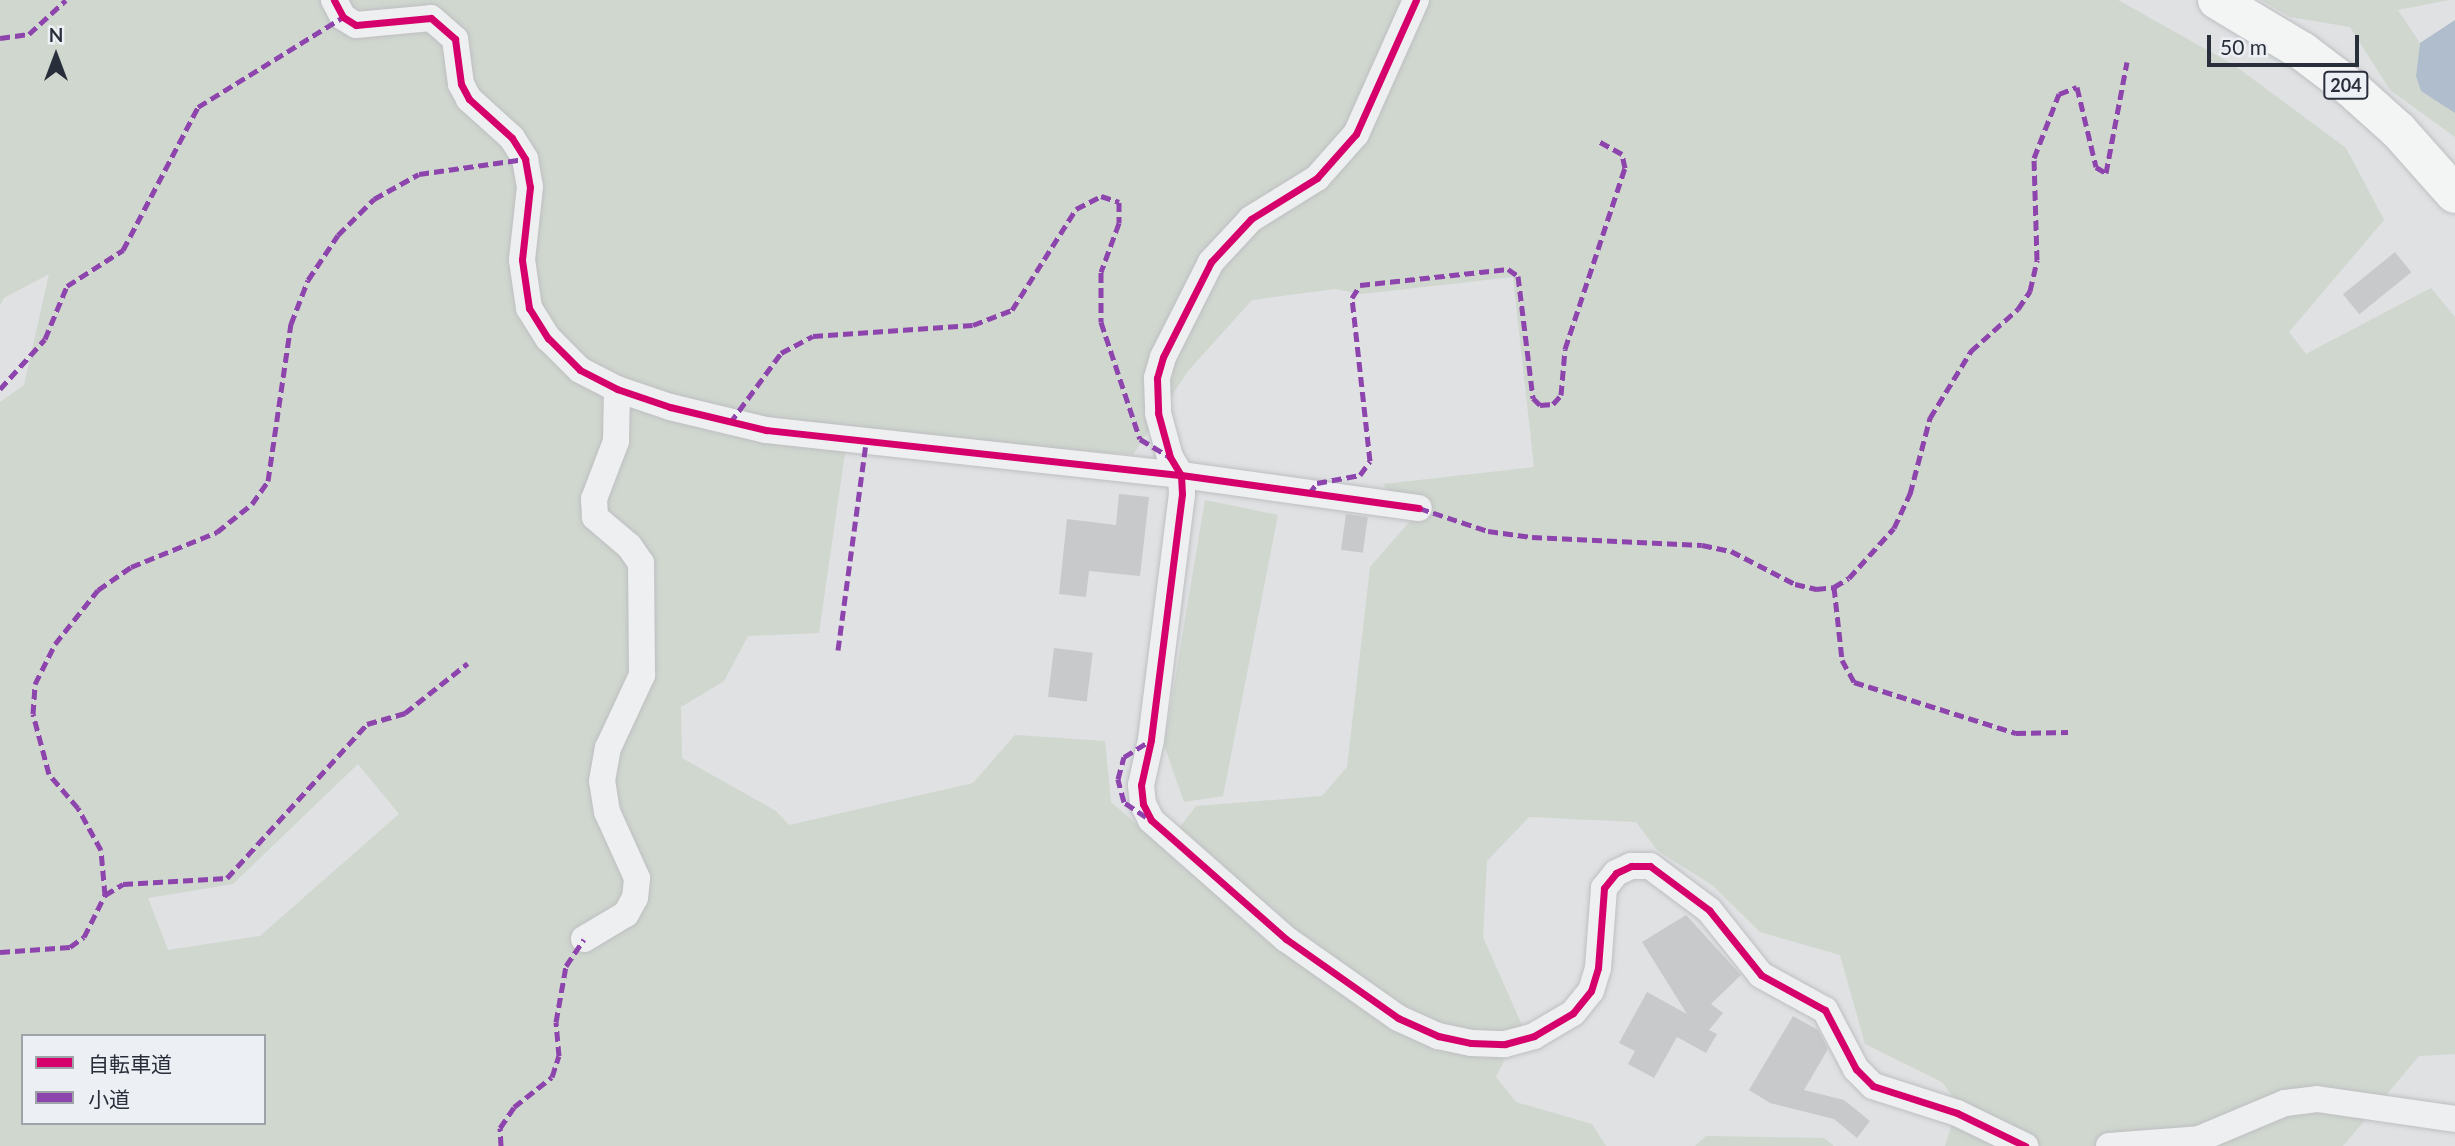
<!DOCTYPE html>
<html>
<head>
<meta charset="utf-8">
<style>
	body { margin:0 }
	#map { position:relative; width:2455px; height:1146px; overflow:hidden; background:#dfe1e3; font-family:Lato,"Noto Sans JP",sans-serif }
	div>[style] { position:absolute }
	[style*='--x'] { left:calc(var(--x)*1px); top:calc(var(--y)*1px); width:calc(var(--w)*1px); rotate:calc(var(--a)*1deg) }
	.green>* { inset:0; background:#d0d7cf }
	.water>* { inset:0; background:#b0bdcc }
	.building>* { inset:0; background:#c7c9cb; transform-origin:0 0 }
	.roads { filter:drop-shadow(0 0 2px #bdbfc1) drop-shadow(0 0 2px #bdbfc1) }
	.minor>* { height:26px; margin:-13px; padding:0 13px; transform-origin:13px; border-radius:13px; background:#eeeff0 }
	.highway>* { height:38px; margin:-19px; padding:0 19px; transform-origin:19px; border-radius:19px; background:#f3f4f4 }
	.quiet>* { height:5px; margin-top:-2.5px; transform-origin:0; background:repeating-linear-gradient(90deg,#8e44ad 0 10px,transparent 0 15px) }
	.cycleway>* { height:7px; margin:-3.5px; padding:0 3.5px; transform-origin:3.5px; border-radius:3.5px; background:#d6006c }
	span { translate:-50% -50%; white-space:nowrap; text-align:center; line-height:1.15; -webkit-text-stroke:6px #eceff3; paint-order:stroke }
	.shield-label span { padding:2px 5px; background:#eceff3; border:2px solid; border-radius:5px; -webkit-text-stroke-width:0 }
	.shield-label { font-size:18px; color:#282e3a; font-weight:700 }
	.legend { position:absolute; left:21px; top:1034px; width:245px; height:91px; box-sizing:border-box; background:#eceff3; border:2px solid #9ea2a9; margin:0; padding:9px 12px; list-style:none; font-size:21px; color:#282e3a }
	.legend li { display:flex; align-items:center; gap:14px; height:35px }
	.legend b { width:35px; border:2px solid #9ea2a9 }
	.north { position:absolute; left:21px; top:21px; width:70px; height:70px; -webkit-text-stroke:5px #eceff3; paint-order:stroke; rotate:0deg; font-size:19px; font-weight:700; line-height:28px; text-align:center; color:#282e3a }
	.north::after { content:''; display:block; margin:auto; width:24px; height:32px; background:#282e3a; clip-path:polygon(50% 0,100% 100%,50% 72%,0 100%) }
	.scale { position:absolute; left:2207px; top:35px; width:152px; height:32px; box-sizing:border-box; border:4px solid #282e3a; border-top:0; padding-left:9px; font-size:21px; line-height:24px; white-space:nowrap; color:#282e3a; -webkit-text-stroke:5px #eceff3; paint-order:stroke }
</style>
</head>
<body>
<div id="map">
	<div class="green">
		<div style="clip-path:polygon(evenodd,0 0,2118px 0,2234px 65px,2346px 148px,2384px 220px,2289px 332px,2306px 354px,2431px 288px,2455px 317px,2455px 1054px,2419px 1056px,2343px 1146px,1945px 1146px,1958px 1104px,1942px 1082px,1865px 1044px,1840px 955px,1760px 932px,1712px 885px,1658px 851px,1636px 822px,1529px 817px,1487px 861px,1483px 937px,1522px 1025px,1496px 1077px,1516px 1102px,1592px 1124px,1606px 1146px,0 1146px,0 402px,24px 385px,49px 274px,4px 298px,0 305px,0 0,1513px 277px,1534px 467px,1383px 484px,1411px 520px,1370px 567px,1347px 767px,1322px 796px,1196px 806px,1180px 827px,1279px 946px,1111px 802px,1105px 741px,1015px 735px,973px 783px,789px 825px,776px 811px,682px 758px,681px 707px,724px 681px,748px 636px,819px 633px,848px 432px,1133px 455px,1188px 371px,1252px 300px,1335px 289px,1361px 294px,1513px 277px,0 0,358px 764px,399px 814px,260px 936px,168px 950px,148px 898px,233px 884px,358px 764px,0 0,23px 1036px,264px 1036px,264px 1123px,23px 1123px,23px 1036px)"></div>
		<div style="clip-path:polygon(2261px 0,2449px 0,2398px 10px,2420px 43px,2416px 76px,2455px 113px,2455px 137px,2390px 90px,2350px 27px,2290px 17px)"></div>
		<div style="clip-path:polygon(1205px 500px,1278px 515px,1223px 796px,1184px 802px,1164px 745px)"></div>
		<div style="clip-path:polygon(1706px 1136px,1824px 1138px,1834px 1146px,1695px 1146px)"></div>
	</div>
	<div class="water">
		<div style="clip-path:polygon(2455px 20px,2455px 113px,2421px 91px,2416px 76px,2420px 43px)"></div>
	</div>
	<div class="building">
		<div style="left:2395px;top:252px;width:26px;height:67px;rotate:51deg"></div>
		<div style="clip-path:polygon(1119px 494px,1149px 497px,1140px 576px,1089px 571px,1086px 597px,1059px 594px,1067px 519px,1116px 525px)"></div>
		<div style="left:1346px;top:514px;width:22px;height:36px;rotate:8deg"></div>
		<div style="left:1054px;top:648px;width:39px;height:49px;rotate:7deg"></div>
		<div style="clip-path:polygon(1686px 915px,1741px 975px,1711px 1004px,1723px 1013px,1709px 1030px,1717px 1034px,1706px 1053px,1677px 1037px,1654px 1078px,1628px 1064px,1635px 1051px,1619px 1043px,1647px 992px,1687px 1014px,1642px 942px)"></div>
		<div style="clip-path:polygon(1793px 1016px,1818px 1030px,1828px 1049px,1804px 1090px,1844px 1100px,1870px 1121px,1857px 1138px,1834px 1119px,1770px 1103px,1749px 1090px)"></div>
	</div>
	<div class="roads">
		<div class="minor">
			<div style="--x:334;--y:0;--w:19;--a:62"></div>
			<div style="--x:343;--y:17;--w:15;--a:32"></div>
			<div style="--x:356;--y:25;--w:75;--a:-5.3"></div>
			<div style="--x:431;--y:18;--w:32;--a:41"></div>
			<div style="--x:455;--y:39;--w:45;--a:82.4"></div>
			<div style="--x:461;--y:84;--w:17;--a:62"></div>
			<div style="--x:469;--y:99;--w:58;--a:42.2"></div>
			<div style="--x:512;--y:138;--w:25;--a:58"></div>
			<div style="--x:525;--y:159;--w:28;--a:80"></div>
			<div style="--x:530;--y:187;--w:73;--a:96.3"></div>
			<div style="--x:522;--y:260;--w:49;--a:81.7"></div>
			<div style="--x:529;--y:308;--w:36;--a:58"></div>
			<div style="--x:548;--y:338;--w:45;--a:45"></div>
			<div style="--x:580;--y:370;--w:42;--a:27.2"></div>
			<div style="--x:617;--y:389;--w:56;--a:18.8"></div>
			<div style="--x:670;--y:407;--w:99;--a:13.5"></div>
			<div style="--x:766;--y:430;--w:417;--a:6.2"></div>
			<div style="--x:1181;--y:475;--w:240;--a:7.9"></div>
			<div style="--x:1416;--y:0;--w:147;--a:114.1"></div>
			<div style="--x:1356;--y:134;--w:59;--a:131.6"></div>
			<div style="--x:1317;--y:178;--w:78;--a:148.2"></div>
			<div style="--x:1251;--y:219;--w:59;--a:132.9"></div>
			<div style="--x:1211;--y:262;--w:106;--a:116.8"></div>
			<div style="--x:1163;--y:357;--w:22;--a:106"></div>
			<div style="--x:1157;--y:378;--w:35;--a:88"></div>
			<div style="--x:1158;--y:413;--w:46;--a:74.7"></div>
			<div style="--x:1170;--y:457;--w:21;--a:59"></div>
			<div style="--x:1181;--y:475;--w:19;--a:87"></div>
			<div style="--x:1182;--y:494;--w:248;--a:97.2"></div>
			<div style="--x:1151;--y:740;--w:46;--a:102.5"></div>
			<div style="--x:1141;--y:785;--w:19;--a:84"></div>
			<div style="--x:1143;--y:804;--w:18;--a:63"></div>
			<div style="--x:1151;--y:820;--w:180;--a:41.4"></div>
			<div style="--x:1286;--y:939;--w:137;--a:35.2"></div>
			<div style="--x:1398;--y:1018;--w:44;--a:24.2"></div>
			<div style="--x:1438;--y:1036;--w:34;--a:12"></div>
			<div style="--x:1471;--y:1043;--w:34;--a:2"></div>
			<div style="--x:1505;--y:1044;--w:30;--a:-15"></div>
			<div style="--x:1534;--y:1036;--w:45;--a:-30.5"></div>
			<div style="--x:1573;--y:1013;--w:28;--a:-51"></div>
			<div style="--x:1591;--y:991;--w:24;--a:-73"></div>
			<div style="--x:1598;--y:968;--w:80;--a:-85.7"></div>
			<div style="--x:1604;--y:888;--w:19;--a:-51"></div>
			<div style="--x:1616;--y:873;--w:17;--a:-25"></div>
			<div style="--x:1631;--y:866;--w:19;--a:0"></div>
			<div style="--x:1650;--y:866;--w:74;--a:36.7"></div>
			<div style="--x:1709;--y:910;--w:83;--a:51.3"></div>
			<div style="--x:1761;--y:975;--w:73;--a:28.7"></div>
			<div style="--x:1825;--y:1010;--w:67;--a:62.3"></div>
			<div style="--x:1856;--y:1069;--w:24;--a:45"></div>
			<div style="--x:1873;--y:1086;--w:88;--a:17.8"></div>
			<div style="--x:1957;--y:1113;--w:76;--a:25.9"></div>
			<div style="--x:584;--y:939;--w:49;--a:-30.8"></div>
			<div style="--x:626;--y:914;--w:18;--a:-61"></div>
			<div style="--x:635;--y:898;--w:20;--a:-84"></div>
			<div style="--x:637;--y:878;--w:72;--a:-114.4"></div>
			<div style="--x:607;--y:812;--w:31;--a:-99"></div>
			<div style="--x:602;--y:781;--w:34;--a:-80"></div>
			<div style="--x:608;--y:748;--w:81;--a:-65"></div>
			<div style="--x:642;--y:675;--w:112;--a:-90.5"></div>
			<div style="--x:641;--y:563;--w:21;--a:-125"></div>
			<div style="--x:629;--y:546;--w:45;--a:-139.5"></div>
			<div style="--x:595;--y:517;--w:18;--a:-93"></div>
			<div style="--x:594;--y:499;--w:62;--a:-69.2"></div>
			<div style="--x:616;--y:441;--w:52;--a:-88.9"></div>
			<div style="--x:2109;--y:1146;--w:90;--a:-4.4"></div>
			<div style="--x:2199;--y:1139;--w:93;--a:-22.7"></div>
			<div style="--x:2285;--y:1103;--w:32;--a:-7"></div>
			<div style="--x:2317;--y:1099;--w:139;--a:8.2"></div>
		</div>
		<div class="highway">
			<div style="--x:2217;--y:0;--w:99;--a:31"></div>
			<div style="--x:2302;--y:51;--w:61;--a:37.1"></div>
			<div style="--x:2351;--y:88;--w:64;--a:41.9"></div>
			<div style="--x:2399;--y:131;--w:84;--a:48.4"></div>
		</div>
	</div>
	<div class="quiet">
		<div style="--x:0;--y:38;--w:29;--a:-8"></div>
		<div style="--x:29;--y:34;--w:50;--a:-42.6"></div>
		<div style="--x:0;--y:389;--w:67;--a:-48"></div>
		<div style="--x:45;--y:339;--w:57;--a:-67.5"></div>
		<div style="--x:67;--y:286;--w:67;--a:-32.7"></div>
		<div style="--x:123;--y:250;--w:161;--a:-62.3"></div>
		<div style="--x:198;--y:107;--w:171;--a:-31.8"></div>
		<div style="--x:730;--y:423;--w:87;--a:-53.9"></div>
		<div style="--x:781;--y:353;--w:36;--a:-28"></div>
		<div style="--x:813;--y:336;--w:160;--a:-3.9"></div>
		<div style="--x:973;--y:325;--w:42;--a:-21"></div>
		<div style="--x:1012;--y:310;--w:120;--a:-57.6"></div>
		<div style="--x:1076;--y:209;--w:28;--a:-27"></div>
		<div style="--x:1101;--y:196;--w:19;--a:18"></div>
		<div style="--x:1119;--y:202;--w:21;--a:90"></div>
		<div style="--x:1119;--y:223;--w:52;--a:110.2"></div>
		<div style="--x:1101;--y:272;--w:50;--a:90"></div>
		<div style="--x:1101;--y:322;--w:123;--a:71.6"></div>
		<div style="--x:1140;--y:439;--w:35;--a:31"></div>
		<div style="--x:1309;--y:494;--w:14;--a:-54"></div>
		<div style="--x:1317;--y:483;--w:44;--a:-10.5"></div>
		<div style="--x:1360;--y:475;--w:17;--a:-54"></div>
		<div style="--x:1370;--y:461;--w:164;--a:-96.3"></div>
		<div style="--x:1352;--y:298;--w:15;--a:-58"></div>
		<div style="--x:1360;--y:285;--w:149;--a:-6.2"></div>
		<div style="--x:1508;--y:269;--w:12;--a:35"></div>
		<div style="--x:1518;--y:276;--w:123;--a:83"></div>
		<div style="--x:1533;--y:398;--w:10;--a:45"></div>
		<div style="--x:1540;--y:405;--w:13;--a:-4"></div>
		<div style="--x:1553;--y:404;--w:12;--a:-48"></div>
		<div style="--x:1561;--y:395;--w:46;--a:-85"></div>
		<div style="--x:1565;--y:349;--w:191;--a:-71.7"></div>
		<div style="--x:1625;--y:168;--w:14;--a:-102"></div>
		<div style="--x:1622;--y:154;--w:29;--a:-151"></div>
		<div style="--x:1419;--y:508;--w:73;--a:18.4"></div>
		<div style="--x:1488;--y:531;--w:44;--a:7.8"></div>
		<div style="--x:1532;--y:537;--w:170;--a:2.7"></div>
		<div style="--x:1702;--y:545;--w:30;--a:12"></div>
		<div style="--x:1731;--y:551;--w:72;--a:27.3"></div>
		<div style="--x:1795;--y:584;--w:22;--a:13"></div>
		<div style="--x:1816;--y:589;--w:18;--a:-6"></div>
		<div style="--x:1834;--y:587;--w:17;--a:-31"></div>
		<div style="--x:1849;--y:578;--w:67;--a:-48"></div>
		<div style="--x:1894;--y:528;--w:38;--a:-65"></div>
		<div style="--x:1910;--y:494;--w:79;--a:-75.3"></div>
		<div style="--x:1930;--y:418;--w:79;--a:-58.5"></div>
		<div style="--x:1971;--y:351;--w:63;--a:-41.8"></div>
		<div style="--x:2018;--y:309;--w:22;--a:-56"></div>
		<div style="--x:2030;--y:291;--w:32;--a:-77"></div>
		<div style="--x:2037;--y:260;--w:102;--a:-91.7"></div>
		<div style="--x:2034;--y:158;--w:69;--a:-68.7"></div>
		<div style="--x:2059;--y:94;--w:19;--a:-21"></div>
		<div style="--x:2077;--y:87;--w:82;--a:76.6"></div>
		<div style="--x:2096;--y:167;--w:12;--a:31"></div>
		<div style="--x:2106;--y:173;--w:113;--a:-79.3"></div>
		<div style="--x:1834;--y:587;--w:73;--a:83.7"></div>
		<div style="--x:1842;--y:660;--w:25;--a:61"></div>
		<div style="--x:1854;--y:682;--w:170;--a:17.5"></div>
		<div style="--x:2016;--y:733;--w:52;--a:-1.1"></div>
		<div style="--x:838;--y:650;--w:209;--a:-82.3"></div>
		<div style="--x:1146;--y:817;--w:27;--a:-146"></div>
		<div style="--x:1124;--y:802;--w:24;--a:-105"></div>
		<div style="--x:1118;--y:779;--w:23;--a:-75"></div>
		<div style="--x:1124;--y:757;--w:32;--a:-32"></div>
		<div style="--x:105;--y:895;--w:45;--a:-95.1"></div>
		<div style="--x:101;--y:850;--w:48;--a:-118.7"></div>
		<div style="--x:78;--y:808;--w:45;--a:-130.5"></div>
		<div style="--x:49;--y:774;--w:62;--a:-104.9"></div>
		<div style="--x:33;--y:714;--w:30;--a:-86"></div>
		<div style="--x:35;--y:684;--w:45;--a:-63.4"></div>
		<div style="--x:55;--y:644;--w:69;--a:-51.5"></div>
		<div style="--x:98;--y:590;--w:40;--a:-34.9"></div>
		<div style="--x:131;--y:567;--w:93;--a:-22.1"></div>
		<div style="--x:217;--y:532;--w:45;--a:-38.7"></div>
		<div style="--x:252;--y:504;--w:28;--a:-55"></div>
		<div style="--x:268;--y:481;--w:159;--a:-81.7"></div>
		<div style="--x:291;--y:324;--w:47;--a:-68.9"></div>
		<div style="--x:308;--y:280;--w:54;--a:-56.3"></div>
		<div style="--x:338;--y:235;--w:51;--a:-45"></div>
		<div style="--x:374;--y:199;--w:51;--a:-29.1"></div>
		<div style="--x:419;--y:174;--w:107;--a:-8.1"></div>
		<div style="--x:0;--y:952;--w:70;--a:-4.1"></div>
		<div style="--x:70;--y:947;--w:17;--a:-36"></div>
		<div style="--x:84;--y:937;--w:47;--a:-63.4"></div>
		<div style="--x:105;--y:895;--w:21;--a:-31"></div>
		<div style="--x:123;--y:884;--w:104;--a:-3.3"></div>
		<div style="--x:227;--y:878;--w:208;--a:-47.7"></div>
		<div style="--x:367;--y:724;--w:40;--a:-16"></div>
		<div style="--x:405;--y:713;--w:80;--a:-38.4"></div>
		<div style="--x:501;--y:1146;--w:18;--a:-93"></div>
		<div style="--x:500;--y:1128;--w:25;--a:-56"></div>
		<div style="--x:514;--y:1107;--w:48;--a:-38.3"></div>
		<div style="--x:552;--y:1077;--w:22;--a:-72"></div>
		<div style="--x:559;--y:1056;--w:34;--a:-95"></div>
		<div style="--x:556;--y:1022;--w:57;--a:-79.9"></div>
		<div style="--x:566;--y:966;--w:32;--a:-56"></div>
	</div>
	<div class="cycleway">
		<div style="--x:334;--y:0;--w:19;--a:62"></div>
		<div style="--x:343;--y:17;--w:15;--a:32"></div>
		<div style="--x:356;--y:25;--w:75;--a:-5.3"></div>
		<div style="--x:431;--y:18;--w:32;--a:41"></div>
		<div style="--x:455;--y:39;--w:45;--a:82.4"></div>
		<div style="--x:461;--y:84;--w:17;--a:62"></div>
		<div style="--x:469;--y:99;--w:58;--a:42.2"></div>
		<div style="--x:512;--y:138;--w:25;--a:58"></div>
		<div style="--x:525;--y:159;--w:28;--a:80"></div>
		<div style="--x:530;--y:187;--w:73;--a:96.3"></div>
		<div style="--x:522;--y:260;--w:49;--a:81.7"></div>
		<div style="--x:529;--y:308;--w:36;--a:58"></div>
		<div style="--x:548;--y:338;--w:45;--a:45"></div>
		<div style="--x:580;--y:370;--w:42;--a:27.2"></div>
		<div style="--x:617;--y:389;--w:56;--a:18.8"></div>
		<div style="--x:670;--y:407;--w:99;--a:13.5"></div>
		<div style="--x:766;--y:430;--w:417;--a:6.2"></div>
		<div style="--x:1181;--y:475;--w:240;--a:7.9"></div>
		<div style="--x:1416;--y:0;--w:147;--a:114.1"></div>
		<div style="--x:1356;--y:134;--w:59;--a:131.6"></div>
		<div style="--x:1317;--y:178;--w:78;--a:148.2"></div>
		<div style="--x:1251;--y:219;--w:59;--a:132.9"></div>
		<div style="--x:1211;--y:262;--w:106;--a:116.8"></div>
		<div style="--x:1163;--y:357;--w:22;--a:106"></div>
		<div style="--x:1157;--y:378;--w:35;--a:88"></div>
		<div style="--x:1158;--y:413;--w:46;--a:74.7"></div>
		<div style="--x:1170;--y:457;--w:21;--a:59"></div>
		<div style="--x:1181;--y:475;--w:19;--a:87"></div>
		<div style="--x:1182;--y:494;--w:248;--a:97.2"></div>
		<div style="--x:1151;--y:740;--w:46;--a:102.5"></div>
		<div style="--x:1141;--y:785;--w:19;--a:84"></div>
		<div style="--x:1143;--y:804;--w:18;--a:63"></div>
		<div style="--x:1151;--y:820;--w:180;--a:41.4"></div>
		<div style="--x:1286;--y:939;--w:137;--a:35.2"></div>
		<div style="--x:1398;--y:1018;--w:44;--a:24.2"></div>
		<div style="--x:1438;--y:1036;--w:34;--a:12"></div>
		<div style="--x:1471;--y:1043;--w:34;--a:2"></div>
		<div style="--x:1505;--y:1044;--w:30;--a:-15"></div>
		<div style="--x:1534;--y:1036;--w:45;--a:-30.5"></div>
		<div style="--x:1573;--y:1013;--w:28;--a:-51"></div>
		<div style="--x:1591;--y:991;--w:24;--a:-73"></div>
		<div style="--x:1598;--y:968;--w:80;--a:-85.7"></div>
		<div style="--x:1604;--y:888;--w:19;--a:-51"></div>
		<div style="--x:1616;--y:873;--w:17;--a:-25"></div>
		<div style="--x:1631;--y:866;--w:19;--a:0"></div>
		<div style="--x:1650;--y:866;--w:74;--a:36.7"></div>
		<div style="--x:1709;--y:910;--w:83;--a:51.3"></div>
		<div style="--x:1761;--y:975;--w:73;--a:28.7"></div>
		<div style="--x:1825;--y:1010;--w:67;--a:62.3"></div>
		<div style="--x:1856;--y:1069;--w:24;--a:45"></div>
		<div style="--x:1873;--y:1086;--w:88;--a:17.8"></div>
		<div style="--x:1957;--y:1113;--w:76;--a:25.9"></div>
	</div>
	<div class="shield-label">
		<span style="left:2346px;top:85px">204</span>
	</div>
	<ul class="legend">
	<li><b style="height:9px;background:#d6006c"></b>自転車道</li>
	<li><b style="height:9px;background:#8e44ad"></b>小道</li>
	</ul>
	<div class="north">N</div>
	<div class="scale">50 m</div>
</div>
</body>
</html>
